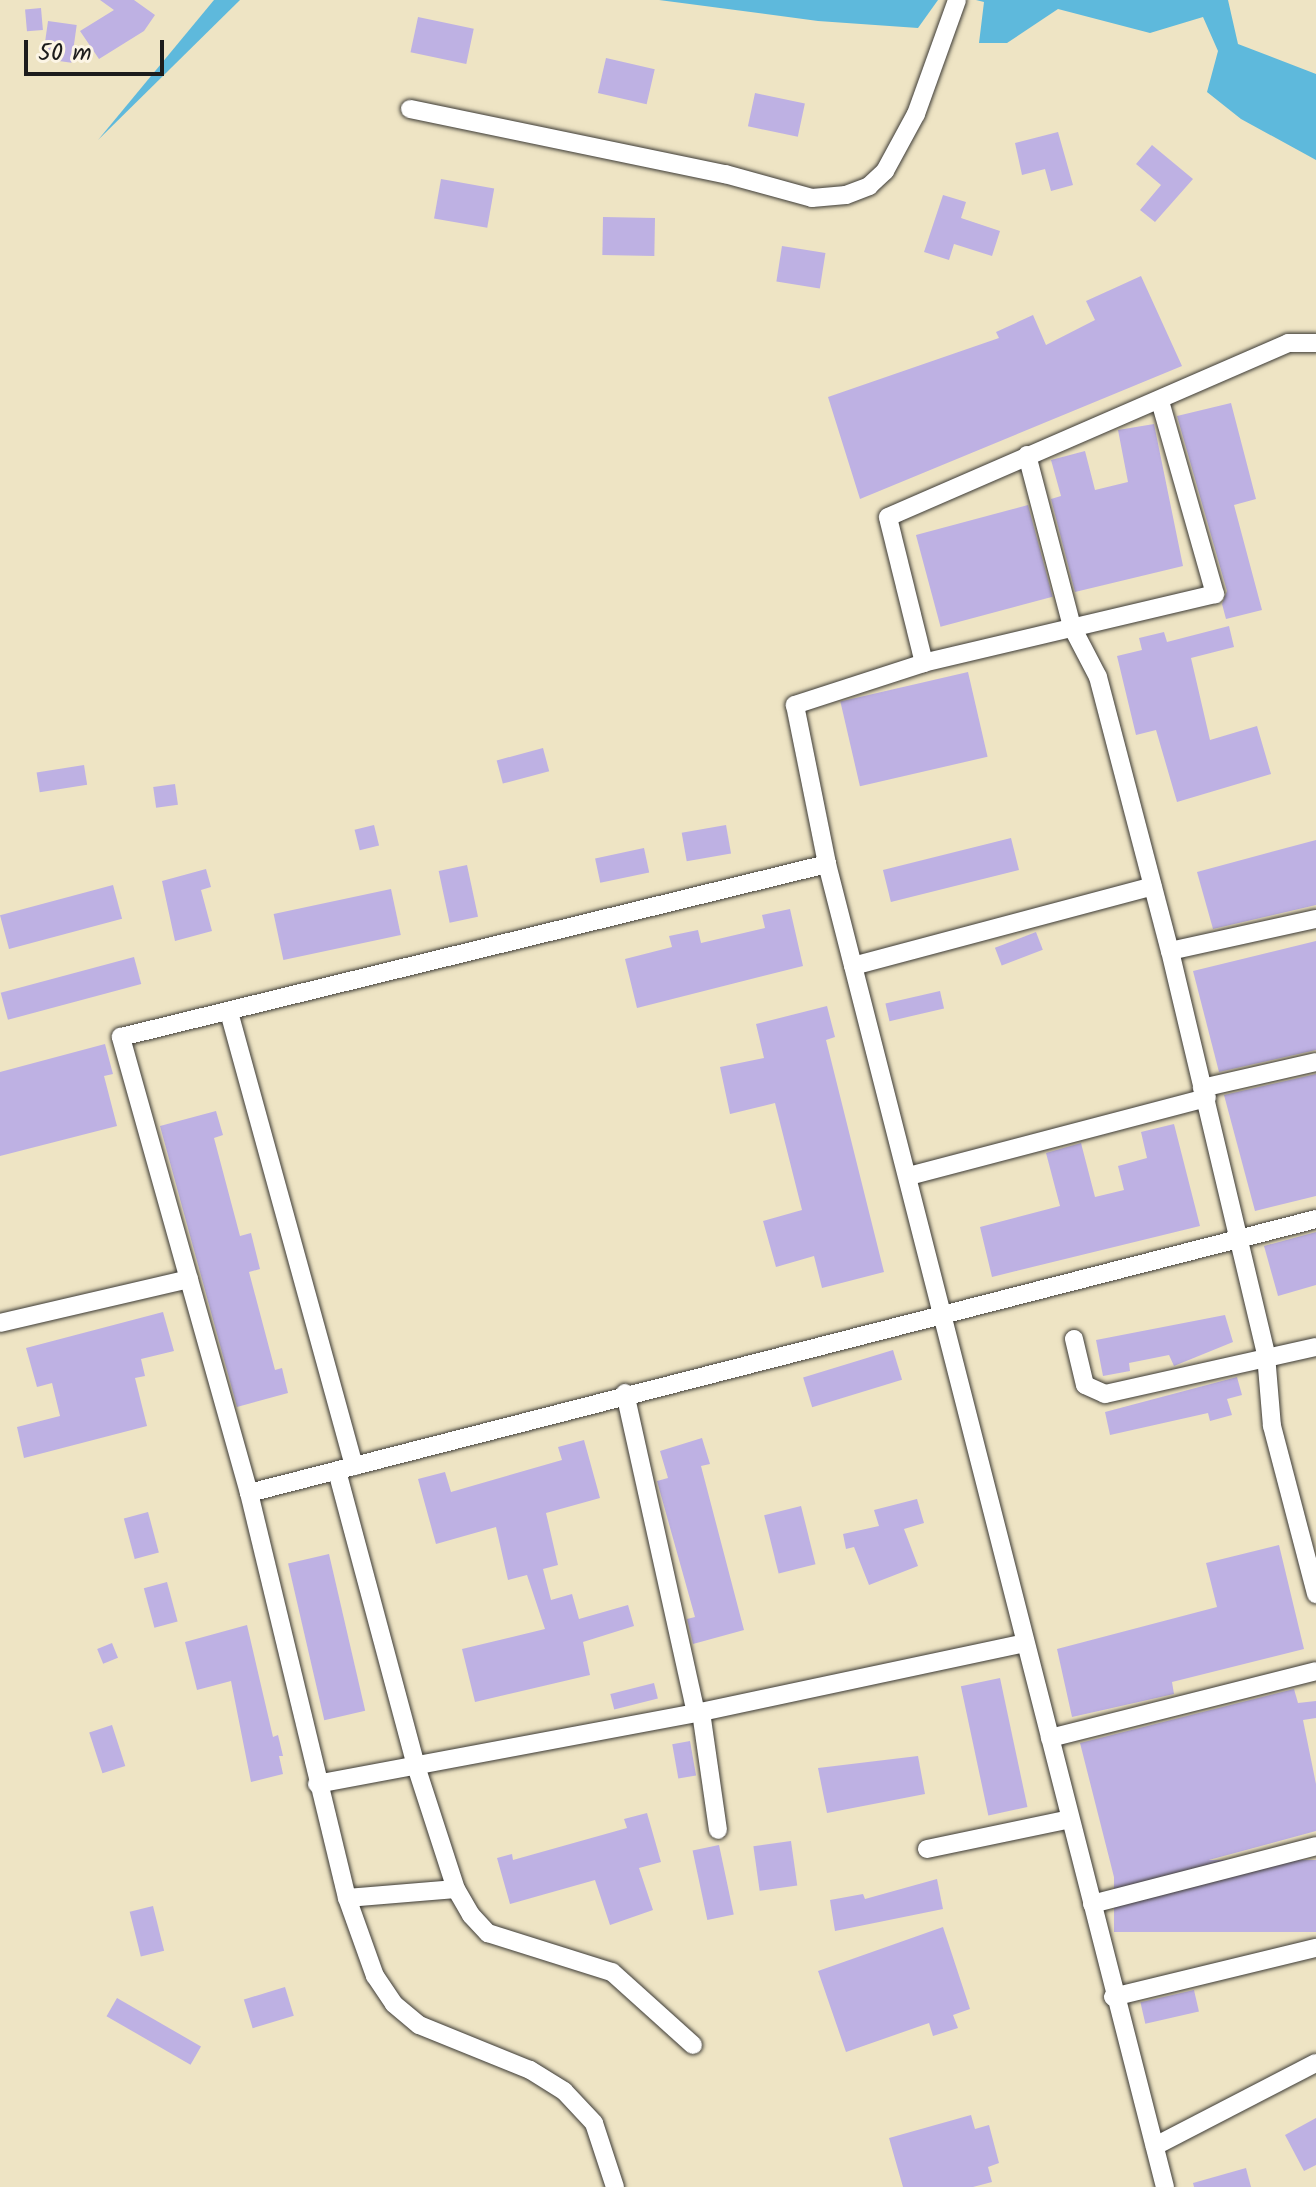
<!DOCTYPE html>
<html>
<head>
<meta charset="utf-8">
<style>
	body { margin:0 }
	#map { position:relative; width:1316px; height:2187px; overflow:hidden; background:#eee4c4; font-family:Kalam,sans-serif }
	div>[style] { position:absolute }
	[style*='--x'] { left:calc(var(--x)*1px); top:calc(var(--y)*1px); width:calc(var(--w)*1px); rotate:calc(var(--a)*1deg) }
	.water>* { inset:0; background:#5eb9dc }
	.building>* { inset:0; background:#beb1e3; transform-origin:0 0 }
	.roads { filter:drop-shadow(0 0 2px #3c3a35) drop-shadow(0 0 2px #3c3a35) }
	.minor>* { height:18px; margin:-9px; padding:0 9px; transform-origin:9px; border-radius:9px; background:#fff }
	span { translate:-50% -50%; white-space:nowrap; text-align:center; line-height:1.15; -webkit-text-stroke:6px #fcf5e5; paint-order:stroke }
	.scale { position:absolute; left:24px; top:40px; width:140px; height:36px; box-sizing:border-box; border:4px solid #1c1c1c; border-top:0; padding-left:10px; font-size:24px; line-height:28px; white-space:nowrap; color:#1c1c1c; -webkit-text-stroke:6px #fcf5e5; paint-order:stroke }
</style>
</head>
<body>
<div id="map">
	<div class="water">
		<div style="clip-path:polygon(214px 0,240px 0,98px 140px)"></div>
		<div style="clip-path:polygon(659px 0,938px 0,918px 28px,818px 21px)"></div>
		<div style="clip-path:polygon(976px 0,1228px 0,1238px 44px,1316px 74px,1316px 160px,1241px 119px,1207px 92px,1218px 51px,1203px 17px,1150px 33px,1058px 9px,1007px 43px,979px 43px,984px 2px)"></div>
	</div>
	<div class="building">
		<div style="clip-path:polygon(100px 0,134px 0,155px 15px,144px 31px,99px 59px,80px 31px,114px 10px)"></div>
		<div style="left:41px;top:8px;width:22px;height:16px;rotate:85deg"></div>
		<div style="left:418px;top:17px;width:57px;height:36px;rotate:12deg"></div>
		<div style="left:48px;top:21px;width:29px;height:38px;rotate:8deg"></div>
		<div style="left:606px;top:58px;width:50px;height:36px;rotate:13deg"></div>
		<div style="left:755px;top:93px;width:51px;height:34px;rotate:12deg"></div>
		<div style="clip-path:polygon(1058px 132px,1073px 185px,1051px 191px,1045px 169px,1022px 175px,1015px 143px)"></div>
		<div style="clip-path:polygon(1152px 145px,1193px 179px,1155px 222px,1140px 210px,1161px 185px,1136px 164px)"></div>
		<div style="left:441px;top:179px;width:54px;height:40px;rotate:10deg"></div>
		<div style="clip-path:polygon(943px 195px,966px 202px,961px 218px,1000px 231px,992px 256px,954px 244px,949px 260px,924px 252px)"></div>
		<div style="left:603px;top:217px;width:52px;height:38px;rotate:1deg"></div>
		<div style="left:782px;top:246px;width:44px;height:36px;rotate:9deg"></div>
		<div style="clip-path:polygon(1141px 276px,1182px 366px,860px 499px,828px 397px,999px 338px,996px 332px,1033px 315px,1046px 345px,1095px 320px,1086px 301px)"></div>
		<div style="clip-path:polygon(1231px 403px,1256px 499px,1234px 505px,1262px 610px,1226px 619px,1222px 604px,1227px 591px,1177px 416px)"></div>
		<div style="clip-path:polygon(1154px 424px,1183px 566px,1075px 592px,1051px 499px,1061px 496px,1051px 460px,1085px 451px,1095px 490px,1128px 482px,1118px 430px)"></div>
		<div style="left:1028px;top:505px;width:95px;height:116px;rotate:75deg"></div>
		<div style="clip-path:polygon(1229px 626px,1234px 647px,1191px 658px,1210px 740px,1257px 726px,1271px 774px,1177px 802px,1156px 730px,1136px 735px,1117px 656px,1142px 650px,1139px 638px,1164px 632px,1167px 642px)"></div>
		<div style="left:968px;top:672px;width:87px;height:131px;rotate:77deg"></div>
		<div style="left:543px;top:748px;width:24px;height:48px;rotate:75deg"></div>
		<div style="left:84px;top:765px;width:20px;height:48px;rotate:81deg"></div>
		<div style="left:175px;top:784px;width:21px;height:22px;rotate:82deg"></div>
		<div style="left:374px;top:825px;width:21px;height:20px;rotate:76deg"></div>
		<div style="left:726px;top:825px;width:29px;height:45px;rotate:80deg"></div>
		<div style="left:1011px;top:838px;width:33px;height:132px;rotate:76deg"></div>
		<div style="clip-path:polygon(1316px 840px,1316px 905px,1213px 929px,1197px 872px)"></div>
		<div style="left:644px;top:848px;width:25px;height:50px;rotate:78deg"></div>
		<div style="left:467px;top:865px;width:53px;height:29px;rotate:78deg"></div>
		<div style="clip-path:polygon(206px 869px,211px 887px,201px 890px,212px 931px,175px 941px,162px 881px)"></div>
		<div style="left:113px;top:885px;width:35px;height:117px;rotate:75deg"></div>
		<div style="left:391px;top:889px;width:47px;height:120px;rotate:78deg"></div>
		<div style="clip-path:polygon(790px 909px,803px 966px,637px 1008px,625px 959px,672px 947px,669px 936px,698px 930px,701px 943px,765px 928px,762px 915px)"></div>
		<div style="left:1036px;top:932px;width:19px;height:44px;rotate:69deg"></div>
		<div style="clip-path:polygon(1316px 941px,1316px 1050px,1219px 1072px,1193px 971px)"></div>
		<div style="left:134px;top:957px;width:28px;height:138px;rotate:75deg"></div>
		<div style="left:940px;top:991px;width:18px;height:56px;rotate:77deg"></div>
		<div style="clip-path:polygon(827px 1006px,835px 1037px,826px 1040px,884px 1272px,822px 1288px,814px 1256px,776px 1267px,763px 1221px,802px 1210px,775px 1103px,730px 1114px,720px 1067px,764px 1058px,756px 1024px)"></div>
		<div style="clip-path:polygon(105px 1044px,113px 1074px,104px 1076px,117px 1126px,0 1156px,0 1072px)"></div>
		<div style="clip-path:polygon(1316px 1074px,1316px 1196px,1255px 1211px,1224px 1095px)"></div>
		<div style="clip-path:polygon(216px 1111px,223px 1135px,214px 1138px,240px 1236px,251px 1233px,260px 1269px,249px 1272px,275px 1370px,282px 1368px,288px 1393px,237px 1407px,160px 1126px)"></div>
		<div style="clip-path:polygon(1174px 1124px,1200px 1226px,992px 1277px,980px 1227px,1060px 1206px,1046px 1153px,1081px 1143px,1095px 1197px,1124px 1190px,1118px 1166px,1147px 1158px,1141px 1132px)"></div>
		<div style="clip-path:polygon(1316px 1232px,1316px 1285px,1278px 1296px,1264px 1246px)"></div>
		<div style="clip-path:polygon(163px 1312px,174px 1351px,141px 1359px,145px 1376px,135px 1378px,147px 1426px,24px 1458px,17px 1427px,60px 1416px,52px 1383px,37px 1387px,26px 1348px)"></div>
		<div style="clip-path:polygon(1225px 1315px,1233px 1342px,1174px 1366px,1169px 1355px,1129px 1363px,1130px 1371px,1103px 1376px,1096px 1340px)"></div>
		<div style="left:893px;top:1350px;width:31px;height:94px;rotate:73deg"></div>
		<div style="clip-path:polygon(1237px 1377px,1242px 1395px,1227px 1399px,1232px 1415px,1210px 1421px,1208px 1413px,1110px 1435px,1105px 1412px)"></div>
		<div style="clip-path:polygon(702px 1438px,710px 1464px,701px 1466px,744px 1630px,693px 1644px,687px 1619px,695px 1617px,657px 1481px,668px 1478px,660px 1451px)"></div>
		<div style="clip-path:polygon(584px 1440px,600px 1498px,546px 1513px,558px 1565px,543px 1569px,551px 1600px,572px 1594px,579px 1619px,628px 1605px,634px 1626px,583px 1642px,590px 1675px,475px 1702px,462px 1649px,545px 1629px,527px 1575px,508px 1580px,496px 1527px,436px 1544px,418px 1479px,445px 1472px,451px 1492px,562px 1460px,558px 1447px)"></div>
		<div style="clip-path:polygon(917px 1499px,924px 1523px,904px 1529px,918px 1566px,869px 1585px,854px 1547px,846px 1549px,843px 1534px,879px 1526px,874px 1510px)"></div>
		<div style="left:801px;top:1506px;width:60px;height:38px;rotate:76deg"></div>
		<div style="left:148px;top:1512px;width:42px;height:25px;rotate:75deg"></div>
		<div style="clip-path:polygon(1279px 1545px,1304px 1649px,1172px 1682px,1174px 1694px,1072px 1717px,1057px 1649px,1217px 1607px,1206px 1563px)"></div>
		<div style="left:329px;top:1554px;width:161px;height:42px;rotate:77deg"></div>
		<div style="left:167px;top:1582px;width:41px;height:24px;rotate:75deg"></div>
		<div style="clip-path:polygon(247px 1625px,273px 1737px,278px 1735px,283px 1756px,279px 1756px,283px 1774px,251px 1782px,231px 1681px,197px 1690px,185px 1642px)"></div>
		<div style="left:112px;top:1643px;width:16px;height:16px;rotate:68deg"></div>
		<div style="left:1000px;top:1678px;width:132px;height:40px;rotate:78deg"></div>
		<div style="left:654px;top:1683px;width:16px;height:45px;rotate:76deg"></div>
		<div style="clip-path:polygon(1294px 1689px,1298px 1703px,1316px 1701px,1316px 1718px,1303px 1720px,1316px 1784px,1316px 1831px,1116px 1885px,1080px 1743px)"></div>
		<div style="left:112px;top:1725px;width:43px;height:24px;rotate:72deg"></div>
		<div style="left:690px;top:1741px;width:35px;height:18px;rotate:80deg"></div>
		<div style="clip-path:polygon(918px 1756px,925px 1794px,827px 1813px,818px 1768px)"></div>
		<div style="clip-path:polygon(647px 1813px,661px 1862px,639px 1868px,653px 1910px,610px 1925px,595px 1880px,510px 1904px,497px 1858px,512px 1854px,513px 1860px,627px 1828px,624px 1819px)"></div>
		<div style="left:791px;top:1841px;width:45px;height:38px;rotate:82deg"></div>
		<div style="left:719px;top:1845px;width:71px;height:27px;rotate:78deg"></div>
		<div style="left:1316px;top:1860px;width:72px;height:202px;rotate:90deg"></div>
		<div style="clip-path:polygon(937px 1879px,943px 1909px,835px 1931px,830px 1900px,863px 1894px,865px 1899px)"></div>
		<div style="left:153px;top:1906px;width:46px;height:24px;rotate:76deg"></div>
		<div style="clip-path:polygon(943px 1927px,970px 2009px,953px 2015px,958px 2028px,933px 2036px,929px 2023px,846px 2052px,818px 1971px)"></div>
		<div style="left:285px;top:1987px;width:30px;height:43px;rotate:73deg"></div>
		<div style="left:1194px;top:1990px;width:22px;height:55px;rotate:77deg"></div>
		<div style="left:117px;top:1998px;width:97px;height:21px;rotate:30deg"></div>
		<div style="clip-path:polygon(971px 2115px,975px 2129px,989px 2125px,999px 2163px,988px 2167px,992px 2182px,973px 2187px,903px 2187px,889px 2138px)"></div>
		<div style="clip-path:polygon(1316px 2118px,1316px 2165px,1304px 2171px,1285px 2135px)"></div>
		<div style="clip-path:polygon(1246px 2168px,1251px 2187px,1194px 2187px,1193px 2183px)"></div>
	</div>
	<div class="roads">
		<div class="minor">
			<div style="--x:410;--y:109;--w:322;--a:11.7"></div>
			<div style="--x:725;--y:174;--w:90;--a:15.4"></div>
			<div style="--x:812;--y:198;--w:34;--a:-5"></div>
			<div style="--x:846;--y:195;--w:25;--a:-21"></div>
			<div style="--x:869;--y:186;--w:22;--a:-43"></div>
			<div style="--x:885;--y:171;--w:65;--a:-61.5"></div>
			<div style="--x:916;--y:114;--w:121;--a:-70.2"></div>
			<div style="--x:1160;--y:401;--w:201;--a:74.1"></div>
			<div style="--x:1215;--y:594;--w:299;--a:166.7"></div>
			<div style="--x:924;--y:663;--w:136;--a:162"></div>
			<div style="--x:795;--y:705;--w:162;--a:78.6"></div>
			<div style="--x:827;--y:864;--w:1365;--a:75.67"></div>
			<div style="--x:1027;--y:455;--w:178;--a:75.3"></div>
			<div style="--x:1072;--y:627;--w:56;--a:62.5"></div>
			<div style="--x:1098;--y:677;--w:283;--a:75.3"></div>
			<div style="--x:1170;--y:951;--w:415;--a:76.6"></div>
			<div style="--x:1266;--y:1355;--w:71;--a:85.2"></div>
			<div style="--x:1272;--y:1426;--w:174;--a:75.3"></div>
			<div style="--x:924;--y:663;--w:150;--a:-103.9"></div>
			<div style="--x:888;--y:517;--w:436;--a:-23.5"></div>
			<div style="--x:1288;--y:343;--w:28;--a:0"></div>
			<div style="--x:1170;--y:951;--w:149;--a:-12.4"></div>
			<div style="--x:853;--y:966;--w:310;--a:-14.9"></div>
			<div style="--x:229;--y:1012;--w:471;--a:74.6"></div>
			<div style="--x:1202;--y:1088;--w:117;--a:-12.8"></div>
			<div style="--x:909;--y:1176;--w:308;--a:-14.7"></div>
			<div style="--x:0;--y:1323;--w:194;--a:-13.1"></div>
			<div style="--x:1074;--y:1339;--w:47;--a:76.6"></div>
			<div style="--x:1085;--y:1385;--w:22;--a:24"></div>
			<div style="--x:1105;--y:1394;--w:216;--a:-12.6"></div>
			<div style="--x:625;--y:1393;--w:328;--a:77.5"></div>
			<div style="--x:337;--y:1471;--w:302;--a:75"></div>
			<div style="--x:415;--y:1763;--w:133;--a:72"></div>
			<div style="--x:456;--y:1889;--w:30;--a:60"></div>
			<div style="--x:471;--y:1915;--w:25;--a:47"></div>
			<div style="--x:488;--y:1933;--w:130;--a:17.5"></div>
			<div style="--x:612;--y:1972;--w:109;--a:42"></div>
			<div style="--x:249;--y:1493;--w:1102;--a:-14.4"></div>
			<div style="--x:701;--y:1712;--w:119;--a:81.8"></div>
			<div style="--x:1050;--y:1738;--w:274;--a:-14.1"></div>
			<div style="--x:317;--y:1784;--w:391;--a:-10.6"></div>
			<div style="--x:701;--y:1712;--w:331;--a:-12"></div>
			<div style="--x:927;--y:1849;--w:146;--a:-11.8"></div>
			<div style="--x:347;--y:1898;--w:109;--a:-4.7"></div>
			<div style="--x:1092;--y:1904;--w:231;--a:-14.5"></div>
			<div style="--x:1113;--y:1997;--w:209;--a:-13.6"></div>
			<div style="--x:1155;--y:2146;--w:181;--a:-27.3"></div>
			<div style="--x:615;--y:2187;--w:67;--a:-108.2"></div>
			<div style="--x:594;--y:2123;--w:44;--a:-133.2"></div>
			<div style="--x:564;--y:2091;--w:40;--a:-148"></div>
			<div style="--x:530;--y:2070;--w:120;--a:-157.9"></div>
			<div style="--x:419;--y:2025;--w:33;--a:-140"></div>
			<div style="--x:394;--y:2004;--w:34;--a:-124"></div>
			<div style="--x:375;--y:1976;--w:83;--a:-109.7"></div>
			<div style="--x:347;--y:1898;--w:417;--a:-103.6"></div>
			<div style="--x:249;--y:1493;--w:474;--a:-105.7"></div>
			<div style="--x:121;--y:1037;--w:727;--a:-13.77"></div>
		</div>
	</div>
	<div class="scale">50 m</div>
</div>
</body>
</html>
